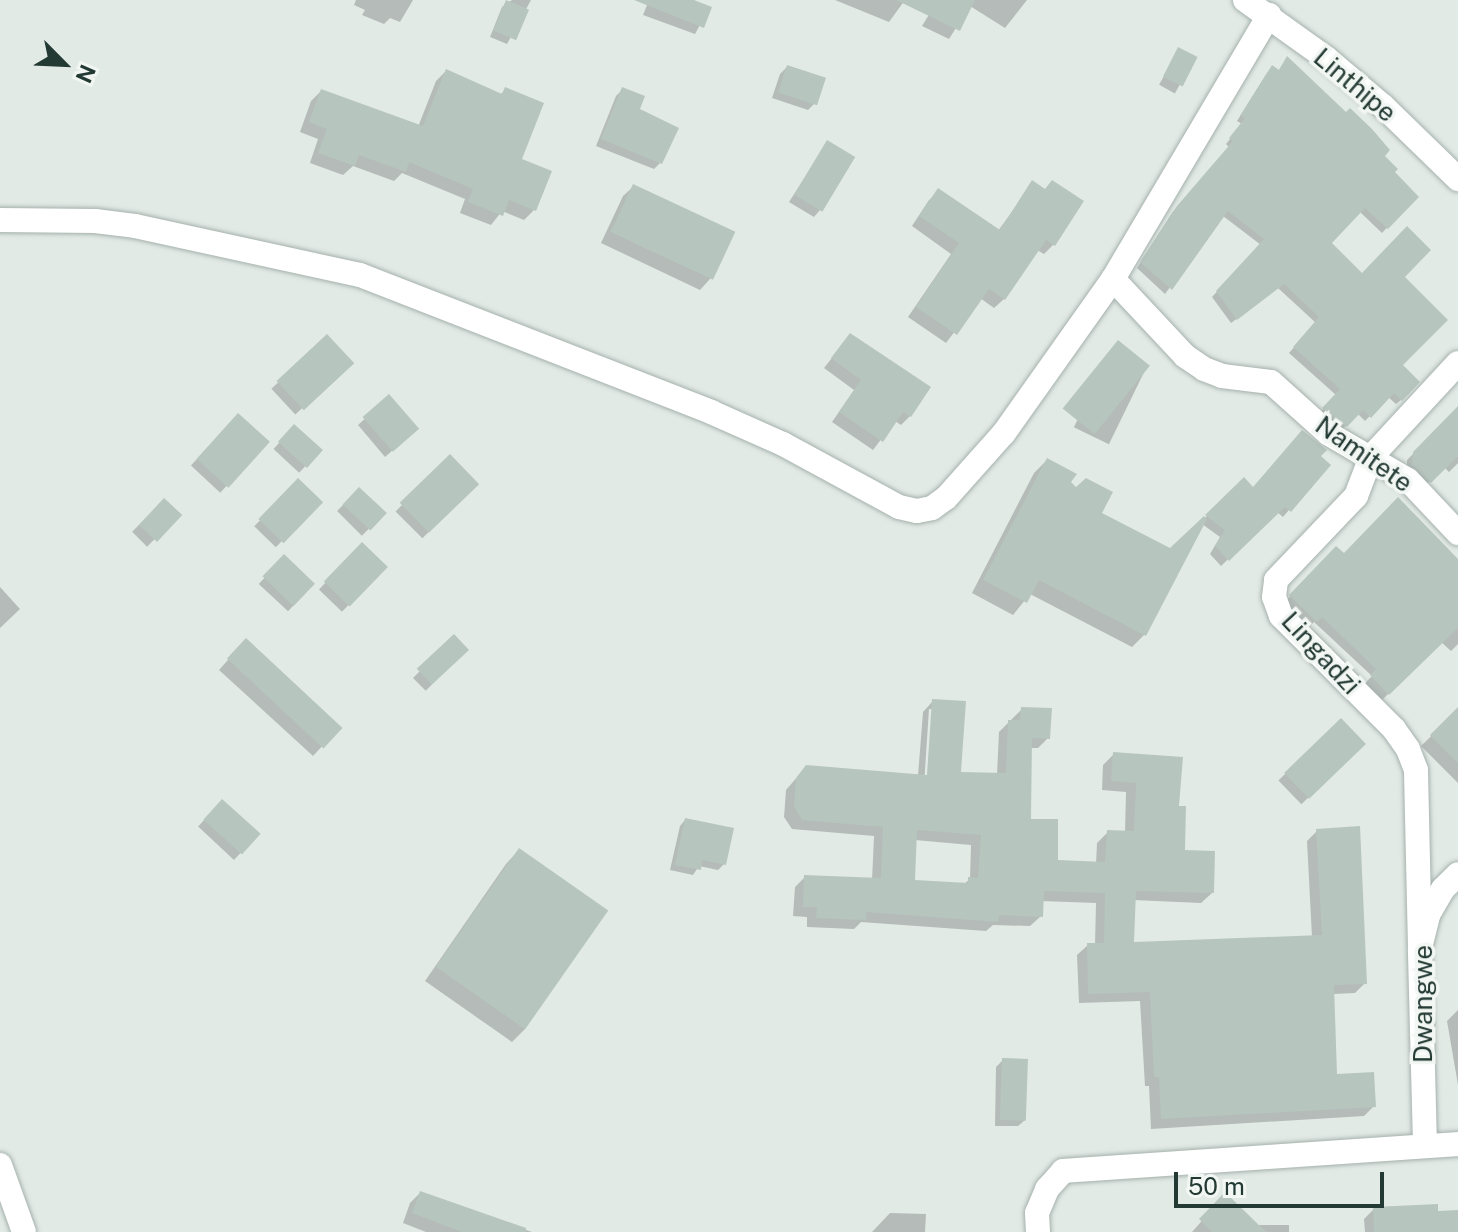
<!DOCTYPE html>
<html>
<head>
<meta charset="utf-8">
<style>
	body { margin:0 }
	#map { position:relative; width:1458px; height:1232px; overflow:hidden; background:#e2eae6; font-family:"Public Sans",sans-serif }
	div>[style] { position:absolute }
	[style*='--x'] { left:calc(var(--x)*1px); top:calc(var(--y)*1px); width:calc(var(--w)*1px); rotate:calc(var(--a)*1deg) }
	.shadow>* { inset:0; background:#0003; transform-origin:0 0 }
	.building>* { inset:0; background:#b7c5bf; transform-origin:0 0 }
	.roads { filter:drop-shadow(0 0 2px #a5b1ad) drop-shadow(0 0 2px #a5b1ad) }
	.minor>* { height:24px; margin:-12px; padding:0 12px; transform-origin:12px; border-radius:12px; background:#fff }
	span { translate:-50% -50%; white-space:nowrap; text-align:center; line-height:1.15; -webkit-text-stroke:7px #f2f7f4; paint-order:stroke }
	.street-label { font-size:26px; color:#233933 }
	.north { position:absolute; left:24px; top:24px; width:80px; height:80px; -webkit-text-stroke:6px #f2f7f4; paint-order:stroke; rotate:114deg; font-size:22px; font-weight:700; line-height:32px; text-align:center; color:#233933 }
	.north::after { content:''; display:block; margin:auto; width:28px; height:36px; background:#233933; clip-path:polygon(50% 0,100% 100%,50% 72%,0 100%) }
	.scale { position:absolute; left:1174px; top:1172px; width:210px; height:36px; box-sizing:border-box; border:4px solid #233933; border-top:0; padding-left:10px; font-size:24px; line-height:28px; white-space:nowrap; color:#233933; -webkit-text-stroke:6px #f2f7f4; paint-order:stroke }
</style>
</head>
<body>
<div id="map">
	<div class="shadow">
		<div style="clip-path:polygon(356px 0,413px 0,400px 22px,390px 18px,384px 24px,362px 15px,365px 10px,354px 5px)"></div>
		<div style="clip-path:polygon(512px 0,531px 0,507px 44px,490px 37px,502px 7px)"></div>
		<div style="clip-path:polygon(649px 0,688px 0,709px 8px,695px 34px,643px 15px)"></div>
		<div style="clip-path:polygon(835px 0,905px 0,889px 22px)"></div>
		<div style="clip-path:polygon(938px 0,1027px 0,1005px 28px,970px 6px,949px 39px,922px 26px)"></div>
		<div style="left:1179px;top:49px;width:18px;height:41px;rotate:29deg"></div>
		<div style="clip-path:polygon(1287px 59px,1382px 156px,1392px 173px,1416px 197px,1382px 233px,1359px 211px,1329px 243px,1362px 275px,1402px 277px,1401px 400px,1396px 404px,1388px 397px,1365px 421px,1357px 413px,1341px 431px,1319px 414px,1336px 395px,1289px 353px,1316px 323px,1278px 288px,1231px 323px,1212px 297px,1261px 245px,1223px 216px,1165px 294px,1137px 268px,1172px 213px,1229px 147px,1226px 144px,1242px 124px,1237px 121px,1267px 73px,1272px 68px,1278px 71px)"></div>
		<div style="clip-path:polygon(787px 67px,814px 104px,808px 110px,772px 98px,780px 74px)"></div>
		<div style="clip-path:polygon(446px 71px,500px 95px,505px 90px,534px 210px,524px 220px,502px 211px,491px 225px,460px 213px,465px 199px,402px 173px,394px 181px,353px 166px,343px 175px,310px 163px,318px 139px,300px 132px,311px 101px,321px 91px,418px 127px,436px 81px)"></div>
		<div style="clip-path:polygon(622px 90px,637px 110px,660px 163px,654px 169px,596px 146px,616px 96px)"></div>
		<div style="clip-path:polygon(827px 143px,820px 210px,814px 217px,789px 202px)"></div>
		<div style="clip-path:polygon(1033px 183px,1044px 190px,1053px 245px,1044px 254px,1037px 250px,1004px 299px,994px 308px,980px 298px,946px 343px,908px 317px,951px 254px,912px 226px,929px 200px,939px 191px,998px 231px)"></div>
		<div style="clip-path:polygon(634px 186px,732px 233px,710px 279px,700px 290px,601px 243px,623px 196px)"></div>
		<div style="clip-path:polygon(850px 335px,910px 416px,901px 425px,895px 421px,873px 450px,832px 422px,854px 390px,824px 368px)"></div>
		<div style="left:327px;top:337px;width:35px;height:76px;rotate:47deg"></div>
		<div style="left:1112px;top:349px;width:39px;height:87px;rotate:26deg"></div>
		<div style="clip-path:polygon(389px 397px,410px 435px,385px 457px,358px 425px)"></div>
		<div style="clip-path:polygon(1458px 409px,1458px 463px,1449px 472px,1444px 467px,1424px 487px,1407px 472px,1407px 460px)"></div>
		<div style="left:238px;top:415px;width:40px;height:69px;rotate:43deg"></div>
		<div style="left:294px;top:427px;width:35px;height:30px;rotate:43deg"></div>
		<div style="clip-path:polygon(1296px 440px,1289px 510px,1283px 517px,1277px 512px,1221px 566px,1210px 554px,1220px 537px,1202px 524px,1144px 635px,1132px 647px,1030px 594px,1013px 615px,972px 593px,1034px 473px,1047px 460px,1099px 513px,1171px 551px,1244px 480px,1253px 489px)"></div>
		<div style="left:450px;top:457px;width:38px;height:77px;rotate:45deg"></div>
		<div style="left:298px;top:481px;width:30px;height:63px;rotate:44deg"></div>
		<div style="left:359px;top:489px;width:35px;height:31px;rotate:45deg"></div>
		<div style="left:164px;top:500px;width:21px;height:45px;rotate:45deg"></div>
		<div style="left:362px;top:545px;width:32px;height:62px;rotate:44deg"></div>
		<div style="clip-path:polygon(1337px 549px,1344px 556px,1458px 562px,1458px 644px,1451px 651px,1441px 642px,1382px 700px,1365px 683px,1372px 676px,1314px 622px,1309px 627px,1284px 603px)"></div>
		<div style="left:284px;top:557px;width:40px;height:37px;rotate:43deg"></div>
		<div style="clip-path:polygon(0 587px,20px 609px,0 628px)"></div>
		<div style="left:454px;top:637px;width:18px;height:58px;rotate:45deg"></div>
		<div style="clip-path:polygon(236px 651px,340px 727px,313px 756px,219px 670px)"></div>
		<div style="clip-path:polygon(evenodd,933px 701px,959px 774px,997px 775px,999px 732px,1022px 709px,1048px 738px,1038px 748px,1030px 748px,1029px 821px,1055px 862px,1096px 864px,1097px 843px,1108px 832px,1125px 833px,1126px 792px,1102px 790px,1103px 765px,1114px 754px,1177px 808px,1182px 851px,1212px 893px,1201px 903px,1133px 900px,1131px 944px,1312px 937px,1307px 841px,1317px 831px,1365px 983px,1355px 993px,1333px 994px,1336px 1076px,1374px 1106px,1364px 1116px,1151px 1129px,1149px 1086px,1145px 1086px,1140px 1001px,1079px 1003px,1077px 955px,1088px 945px,1095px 945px,1096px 903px,1041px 901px,1041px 916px,1030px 926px,993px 925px,986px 931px,861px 922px,854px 929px,807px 927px,807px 917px,793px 916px,795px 887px,805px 877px,872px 880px,874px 836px,792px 829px,784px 817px,786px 790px,806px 767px,918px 776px,923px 712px,933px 701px,929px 709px,934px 709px,928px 785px,924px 785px,929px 709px,933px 701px,915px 840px,971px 845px,970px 879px,964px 884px,913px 882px,915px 840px)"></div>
		<div style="clip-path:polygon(1458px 710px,1458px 783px,1421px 746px)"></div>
		<div style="left:1341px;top:720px;width:33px;height:87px;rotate:46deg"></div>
		<div style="left:222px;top:801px;width:49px;height:35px;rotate:43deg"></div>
		<div style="clip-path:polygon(685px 820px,724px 864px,718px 870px,699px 866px,693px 875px,670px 870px,680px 826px)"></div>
		<div style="clip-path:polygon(519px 850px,526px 1028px,512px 1042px,425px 981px,506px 864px)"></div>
		<div style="clip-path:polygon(1458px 1010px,1458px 1085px,1447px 1021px)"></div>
		<div style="clip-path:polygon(1003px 1060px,1025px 1120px,1018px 1126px,995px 1126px,996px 1067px)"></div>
		<div style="clip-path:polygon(420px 1193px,532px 1232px,426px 1232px,403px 1223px,410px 1203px)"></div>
		<div style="clip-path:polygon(1225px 1195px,1256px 1225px,1289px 1225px,1289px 1232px,1302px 1232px,1192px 1232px)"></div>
		<div style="clip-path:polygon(1374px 1209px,1458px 1212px,1458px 1232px,1365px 1232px,1364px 1219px)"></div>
		<div style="clip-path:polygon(890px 1213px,926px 1214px,925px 1232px,872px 1232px)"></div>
	</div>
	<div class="building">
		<div style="left:506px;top:0;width:25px;height:33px;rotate:23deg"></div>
		<div style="clip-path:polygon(634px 0,694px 0,712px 7px,704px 28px)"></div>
		<div style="clip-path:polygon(896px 0,975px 0,960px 31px)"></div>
		<div style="left:1178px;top:47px;width:22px;height:33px;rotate:27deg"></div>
		<div style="clip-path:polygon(1287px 56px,1346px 112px,1350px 108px,1372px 129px,1390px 150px,1385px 156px,1398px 169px,1395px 172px,1419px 197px,1388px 229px,1365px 208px,1332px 243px,1362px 273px,1407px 226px,1431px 250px,1405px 277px,1448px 320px,1403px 365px,1420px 382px,1402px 401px,1394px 393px,1371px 418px,1363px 410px,1347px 427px,1322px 408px,1340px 389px,1293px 347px,1319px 317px,1284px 284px,1237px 320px,1216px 291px,1264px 239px,1228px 211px,1172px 290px,1140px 262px,1177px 206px,1233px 141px,1229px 138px,1245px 118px,1240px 116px,1272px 65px,1279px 70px)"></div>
		<div style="left:787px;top:65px;width:41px;height:29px;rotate:18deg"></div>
		<div style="clip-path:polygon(446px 69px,502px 94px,505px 87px,544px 103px,522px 159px,552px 171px,536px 211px,509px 200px,503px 216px,468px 202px,473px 189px,409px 162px,406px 172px,359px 155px,355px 166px,318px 153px,327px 129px,309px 122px,321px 89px,423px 126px)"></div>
		<div style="clip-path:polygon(622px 87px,645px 96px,640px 109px,679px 128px,662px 164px,601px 139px)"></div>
		<div style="left:827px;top:140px;width:33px;height:64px;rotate:31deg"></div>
		<div style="clip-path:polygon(1032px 180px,1045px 189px,1052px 180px,1084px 201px,1055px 246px,1046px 240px,1005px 300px,989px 289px,957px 335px,916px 307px,959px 243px,919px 216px,938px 188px,1000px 230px)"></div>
		<div style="left:633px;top:184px;width:113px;height:53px;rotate:25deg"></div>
		<div style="clip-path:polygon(850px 333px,931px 387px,911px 417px,903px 412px,883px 442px,839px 412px,861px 380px,831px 358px)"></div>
		<div style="left:327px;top:334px;width:40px;height:69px;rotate:47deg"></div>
		<div style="left:1118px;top:340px;width:41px;height:88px;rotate:39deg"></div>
		<div style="left:389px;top:394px;width:46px;height:35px;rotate:49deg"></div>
		<div style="clip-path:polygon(1458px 406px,1458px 456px,1431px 483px,1412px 465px,1413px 452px)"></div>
		<div style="left:238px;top:413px;width:43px;height:62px;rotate:42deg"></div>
		<div style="left:294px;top:424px;width:39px;height:24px;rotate:42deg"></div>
		<div style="clip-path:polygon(1302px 430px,1327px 450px,1321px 456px,1331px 465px,1291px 512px,1285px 507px,1229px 561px,1215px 546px,1225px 530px,1205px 515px,1244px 477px,1253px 487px)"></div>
		<div style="left:450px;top:454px;width:42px;height:70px;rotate:46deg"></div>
		<div style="clip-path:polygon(1047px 458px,1077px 474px,1071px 482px,1076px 487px,1086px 478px,1113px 492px,1102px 513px,1170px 548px,1204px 516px,1207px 519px,1146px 636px,1039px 580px,1027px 603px,983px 580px)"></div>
		<div style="left:298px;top:478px;width:35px;height:57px;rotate:44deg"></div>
		<div style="left:359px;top:487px;width:38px;height:24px;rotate:43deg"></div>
		<div style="clip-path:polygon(1398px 497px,1458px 559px,1458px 628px,1389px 695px,1370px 675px,1376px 669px,1322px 617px,1317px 622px,1289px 595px,1336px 546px,1344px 553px)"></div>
		<div style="left:164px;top:498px;width:25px;height:37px;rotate:43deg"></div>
		<div style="left:362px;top:542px;width:36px;height:55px;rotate:44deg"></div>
		<div style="left:284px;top:554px;width:43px;height:31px;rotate:44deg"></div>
		<div style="left:454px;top:634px;width:22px;height:51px;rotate:47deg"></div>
		<div style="left:246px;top:638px;width:132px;height:28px;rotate:43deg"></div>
		<div style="clip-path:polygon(evenodd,932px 699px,966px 701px,961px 772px,1006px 773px,1008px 720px,1020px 720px,1021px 707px,1052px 708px,1050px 739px,1032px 738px,1031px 819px,1058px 819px,1058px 860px,1105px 862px,1107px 830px,1134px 831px,1136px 783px,1111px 781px,1113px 752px,1183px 757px,1179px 806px,1186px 806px,1185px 850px,1215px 851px,1214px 893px,1136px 891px,1134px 942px,1322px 935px,1316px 829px,1360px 826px,1367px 984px,1334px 985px,1337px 1074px,1374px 1072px,1376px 1107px,1161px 1119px,1159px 1077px,1154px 1077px,1150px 992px,1088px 994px,1087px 943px,1104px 943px,1105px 893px,1044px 891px,1043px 917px,999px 915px,998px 922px,866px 912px,866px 920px,816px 918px,817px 907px,803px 907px,804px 875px,881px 878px,883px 827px,802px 820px,794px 806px,796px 778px,806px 765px,927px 775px,932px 699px,917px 830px,981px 835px,978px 878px,968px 877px,968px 883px,915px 880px,917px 830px)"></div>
		<div style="clip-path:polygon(1458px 707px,1458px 763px,1430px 735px)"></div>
		<div style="left:1341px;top:718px;width:36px;height:79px;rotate:46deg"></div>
		<div style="left:222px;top:799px;width:52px;height:28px;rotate:42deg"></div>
		<div style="clip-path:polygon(685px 818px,734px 828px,726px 865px,702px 860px,701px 870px,675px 865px)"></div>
		<div style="left:519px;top:848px;width:109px;height:145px;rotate:35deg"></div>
		<div style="left:1002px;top:1058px;width:26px;height:62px;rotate:2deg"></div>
		<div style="clip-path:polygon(420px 1191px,526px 1228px,526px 1232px,462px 1232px,412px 1213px)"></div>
		<div style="clip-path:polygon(1225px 1192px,1266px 1232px,1212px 1232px,1199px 1219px)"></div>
		<div style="clip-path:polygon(1438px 1204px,1438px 1211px,1458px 1210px,1458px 1232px,1374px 1232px,1373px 1207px)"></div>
	</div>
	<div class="roads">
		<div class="minor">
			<div style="--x:1245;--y:0;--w:100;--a:35.6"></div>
			<div style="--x:1326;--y:58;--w:75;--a:40.1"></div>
			<div style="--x:1383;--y:106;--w:105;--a:44.2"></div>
			<div style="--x:0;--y:220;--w:95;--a:0.6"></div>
			<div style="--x:95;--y:221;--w:40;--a:7.1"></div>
			<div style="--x:135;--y:226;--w:230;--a:12.3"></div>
			<div style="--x:360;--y:275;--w:377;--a:21.3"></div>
			<div style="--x:711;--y:412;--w:79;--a:24"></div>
			<div style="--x:783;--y:444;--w:132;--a:28.5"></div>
			<div style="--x:899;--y:507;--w:18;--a:13"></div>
			<div style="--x:917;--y:511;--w:15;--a:-11"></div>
			<div style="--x:932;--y:508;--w:17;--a:-36"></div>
			<div style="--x:946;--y:498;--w:87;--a:-48.3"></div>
			<div style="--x:1004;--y:433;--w:189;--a:-54.7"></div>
			<div style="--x:1113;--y:279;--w:307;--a:-59.4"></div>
			<div style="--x:1113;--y:279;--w:105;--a:46.9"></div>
			<div style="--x:1185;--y:356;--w:23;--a:34"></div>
			<div style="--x:1204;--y:369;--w:19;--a:21"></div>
			<div style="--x:1222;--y:376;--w:49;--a:7"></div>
			<div style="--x:1271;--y:382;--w:78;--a:41.9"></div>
			<div style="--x:1329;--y:434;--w:91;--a:30.2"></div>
			<div style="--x:1408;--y:480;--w:73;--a:46.7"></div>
			<div style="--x:1420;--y:948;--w:178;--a:-91.3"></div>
			<div style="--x:1416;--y:770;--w:22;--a:-111"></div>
			<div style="--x:1408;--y:749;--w:24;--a:-125"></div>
			<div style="--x:1394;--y:729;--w:160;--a:-135"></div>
			<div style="--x:1281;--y:616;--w:20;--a:-110"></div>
			<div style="--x:1274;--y:597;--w:17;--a:-83"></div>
			<div style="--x:1276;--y:580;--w:116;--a:-46.4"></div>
			<div style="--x:1356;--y:496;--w:42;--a:-69"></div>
			<div style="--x:1371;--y:457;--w:128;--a:-47.2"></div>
			<div style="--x:1425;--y:1145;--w:197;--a:-91.5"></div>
			<div style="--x:1420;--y:948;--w:34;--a:-76"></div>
			<div style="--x:1428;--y:915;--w:30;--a:-60"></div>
			<div style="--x:1443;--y:889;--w:21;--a:-45"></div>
			<div style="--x:0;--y:1165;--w:71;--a:70.3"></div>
			<div style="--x:1038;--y:1232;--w:19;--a:-93"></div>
			<div style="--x:1037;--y:1213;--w:26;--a:-67"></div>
			<div style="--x:1047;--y:1189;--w:24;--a:-48"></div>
			<div style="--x:1063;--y:1171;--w:396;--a:-3.9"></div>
		</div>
	</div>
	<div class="street-label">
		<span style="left:1355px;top:85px;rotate:40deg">Linthipe</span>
		<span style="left:1364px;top:454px;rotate:35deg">Namitete</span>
		<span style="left:1321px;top:653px;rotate:47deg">Lingadzi</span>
		<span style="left:1423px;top:1004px;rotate:-90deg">Dwangwe</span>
	</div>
	<div class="north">N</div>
	<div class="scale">50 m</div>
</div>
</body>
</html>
